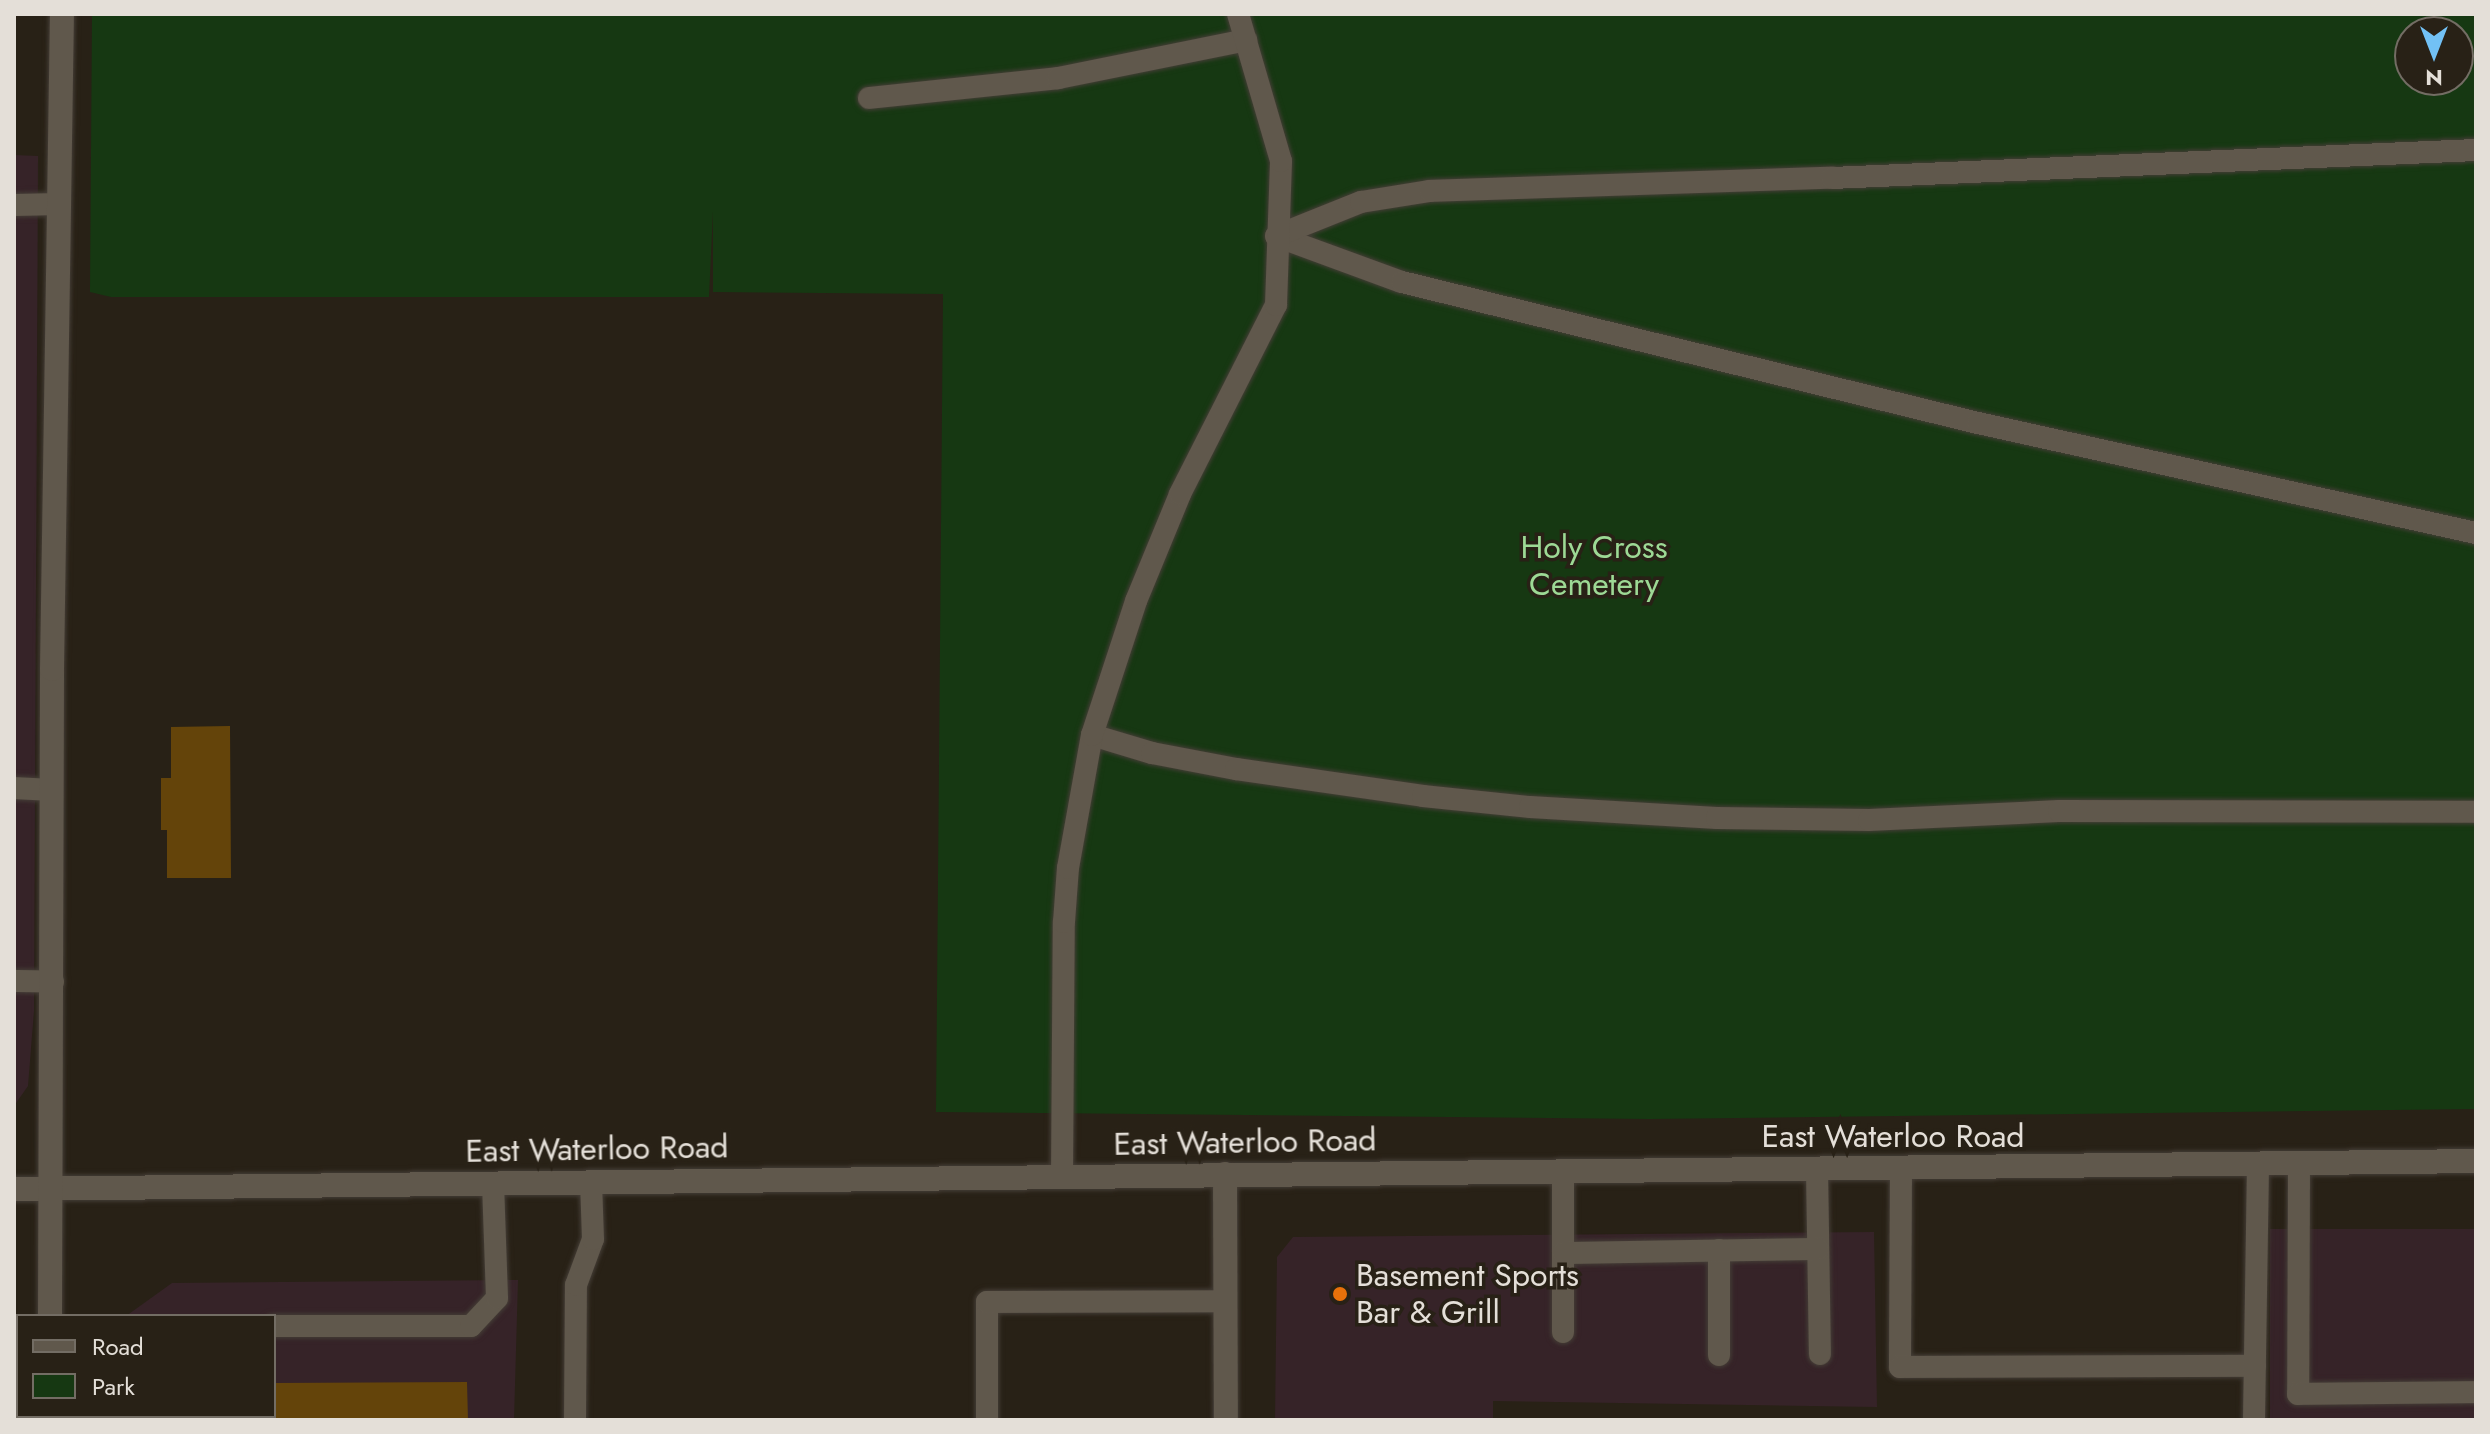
<!DOCTYPE html>
<html>
<head>
<meta charset="utf-8">
<style>
	body { margin:0 }
	#map { position:relative; width:2490px; height:1434px; overflow:hidden; background:#282116; font-family:Jost,sans-serif }
	div>[style] { position:absolute }
	[style*='--x'] { left:calc(var(--x)*1px); top:calc(var(--y)*1px); width:calc(var(--w)*1px); rotate:calc(var(--a)*1deg) }
	.commercial>* { inset:0; background:#362328; transform-origin:0 0 }
	.green>* { inset:0; background:#163812 }
	.building>* { inset:0; background:#64440a }
	.roads { filter:drop-shadow(0 0 2px #443d36) drop-shadow(0 0 2px #443d36) }
	.lane>* { height:22px; margin:-11px; padding:0 11px; transform-origin:11px; border-radius:11px; background:#60584c }
	.street>* { height:24px; margin:-12px; padding:0 12px; transform-origin:12px; border-radius:12px; background:#60584c }
	.secondary>* { height:24px; margin:-12px; padding:0 12px; transform-origin:12px; border-radius:12px; background:#60584c }
	.dots>* { width:22px; height:22px; translate:-50% -50%; box-sizing:border-box; border:4px solid #282116; border-radius:50% }
	span { translate:-50% -50%; white-space:nowrap; text-align:center; line-height:1.15; -webkit-text-stroke:7px #282116; paint-order:stroke }
	.park-label { font-size:32px; color:#9dd995 }
	.street-label { font-size:32px; color:#e4dfd8 }
	.poi-label { font-size:32px; color:#e4dfd8 }
	.left { translate:0 -50%; text-align:left }
	.frame { position:absolute; inset:0; border:16px solid #e4dfd8; pointer-events:none }
	.legend { position:absolute; left:16px; top:1314px; width:260px; height:104px; box-sizing:border-box; background:#282116; border:2px solid #736d64; margin:0; padding:10px 14px; list-style:none; font-size:24px; color:#e4dfd8 }
	.legend li { display:flex; align-items:center; gap:16px; height:40px }
	.legend b { width:40px; border:2px solid #736d64 }
	.north { position:absolute; left:2394px; top:16px; width:80px; height:80px; box-sizing:border-box; background:#282116; border:2px solid #736d64; border-radius:50%; rotate:180deg; font-size:22px; font-weight:700; line-height:32px; text-align:center; color:#e4dfd8 }
	.north::after { content:''; display:block; margin:auto; width:28px; height:36px; background:#72c1f5; clip-path:polygon(50% 0,100% 100%,50% 72%,0 100%) }
</style>
</head>
<body>
<div id="map">
	<div class="commercial">
		<div style="clip-path:polygon(14px 155px,38px 156px,34px 1011px,28px 1086px,14px 1106px)"></div>
		<div style="left:2476px;top:1229px;width:191px;height:206px;rotate:90deg"></div>
		<div style="clip-path:polygon(1874px 1232px,1877px 1407px,1493px 1401px,1493px 1420px,1275px 1420px,1277px 1257px,1293px 1237px)"></div>
		<div style="clip-path:polygon(518px 1280px,514px 1420px,117px 1420px,117px 1416px,274px 1416px,274px 1316px,126px 1316px,172px 1283px)"></div>
	</div>
	<div class="green">
		<div style="clip-path:polygon(evenodd,92px 14px,2476px 14px,2476px 1109px,1650px 1119px,936px 1112px,943px 294px,713px 292px,713px 211px,709px 297px,111px 297px,90px 292px,92px 14px,2410px 32px,2458px 32px,2458px 80px,2410px 80px,2410px 32px)"></div>
	</div>
	<div class="building">
		<div style="clip-path:polygon(230px 726px,231px 878px,167px 878px,167px 830px,161px 830px,161px 778px,171px 778px,171px 727px)"></div>
		<div style="clip-path:polygon(467px 1382px,468px 1420px,237px 1420px,237px 1416px,274px 1416px,274px 1383px)"></div>
	</div>
	<div class="roads">
		<div class="lane">
			<div style="--x:869;--y:98;--w:190;--a:-6"></div>
			<div style="--x:1058;--y:78;--w:192;--a:-11.4"></div>
			<div style="--x:14;--y:205;--w:46;--a:-1.2"></div>
			<div style="--x:1276;--y:236;--w:134;--a:20.1"></div>
			<div style="--x:1402;--y:282;--w:593;--a:13.76"></div>
			<div style="--x:1978;--y:423;--w:510;--a:12.46"></div>
			<div style="--x:1276;--y:236;--w:92;--a:-21.8"></div>
			<div style="--x:1361;--y:202;--w:70;--a:-9.1"></div>
			<div style="--x:1430;--y:191;--w:402;--a:-1.9"></div>
			<div style="--x:1832;--y:178;--w:645;--a:-2.49"></div>
			<div style="--x:1092;--y:735;--w:63;--a:16.7"></div>
			<div style="--x:1152;--y:753;--w:86;--a:10.8"></div>
			<div style="--x:1236;--y:769;--w:189;--a:8.2"></div>
			<div style="--x:1423;--y:796;--w:108;--a:5.9"></div>
			<div style="--x:1530;--y:807;--w:187;--a:3.4"></div>
			<div style="--x:1717;--y:818;--w:152;--a:0.8"></div>
			<div style="--x:1869;--y:820;--w:190;--a:-2.7"></div>
			<div style="--x:2059;--y:811;--w:417;--a:0.1"></div>
			<div style="--x:14;--y:788;--w:38;--a:3"></div>
			<div style="--x:14;--y:981;--w:39;--a:1"></div>
			<div style="--x:2299;--y:1164;--w:230;--a:90.2"></div>
			<div style="--x:2298;--y:1394;--w:178;--a:-0.6"></div>
			<div style="--x:1901;--y:1168;--w:199;--a:90.3"></div>
			<div style="--x:1900;--y:1367;--w:355;--a:-0.2"></div>
			<div style="--x:1817;--y:1169;--w:185;--a:89.1"></div>
			<div style="--x:1563;--y:1171;--w:161;--a:90"></div>
			<div style="--x:1062;--y:1177;--w:255;--a:-89.6"></div>
			<div style="--x:1064;--y:922;--w:54;--a:-85.8"></div>
			<div style="--x:1068;--y:868;--w:135;--a:-79.8"></div>
			<div style="--x:1092;--y:735;--w:141;--a:-71.8"></div>
			<div style="--x:1136;--y:601;--w:116;--a:-67.6"></div>
			<div style="--x:1180;--y:494;--w:212;--a:-63.1"></div>
			<div style="--x:1276;--y:305;--w:144;--a:-88"></div>
			<div style="--x:1281;--y:161;--w:153;--a:-106.3"></div>
			<div style="--x:1719;--y:1250;--w:105;--a:90"></div>
			<div style="--x:1563;--y:1253;--w:255;--a:-0.9"></div>
			<div style="--x:274;--y:1326;--w:197;--a:0"></div>
			<div style="--x:471;--y:1326;--w:38;--a:-47"></div>
			<div style="--x:497;--y:1298;--w:115;--a:-92"></div>
			<div style="--x:175;--y:1420;--w:4;--a:-90"></div>
			<div style="--x:575;--y:1420;--w:135;--a:-89.6"></div>
			<div style="--x:576;--y:1285;--w:49;--a:-69.7"></div>
			<div style="--x:593;--y:1239;--w:58;--a:-92"></div>
			<div style="--x:987;--y:1420;--w:118;--a:-90"></div>
			<div style="--x:987;--y:1302;--w:238;--a:-0.2"></div>
			<div style="--x:2254;--y:1420;--w:255;--a:-89.1"></div>
		</div>
		<div class="street">
			<div style="--x:1225;--y:1174;--w:246;--a:89.8"></div>
		</div>
		<div class="secondary">
			<div style="--x:14;--y:1189;--w:2462;--a:-0.65"></div>
			<div style="--x:50;--y:1316;--w:647;--a:-89.82"></div>
			<div style="--x:52;--y:669;--w:655;--a:-89.13"></div>
			<div style="--x:49;--y:1420;--w:4;--a:-90"></div>
		</div>
	</div>
	<div class="dots">
		<div style="left:1340px;top:1294px;background:#e8710a"></div>
	</div>
	<div class="park-label">
		<span style="left:1594px;top:566px">Holy Cross<br>Cemetery</span>
	</div>
	<div class="street-label">
		<span style="left:1893px;top:1136px">East Waterloo Road</span>
		<span style="left:1245px;top:1142px;rotate:-1deg">East Waterloo Road</span>
		<span style="left:597px;top:1149px;rotate:-1deg">East Waterloo Road</span>
	</div>
	<div class="poi-label">
		<span class="left" style="left:1356px;top:1294px">Basement Sports<br>Bar &amp; Grill</span>
	</div>
	<div class="frame"></div>
	<ul class="legend">
	<li><b style="height:10px;background:#60584c"></b>Road</li>
	<li><b style="height:22px;background:#163812"></b>Park</li>
	</ul>
	<div class="north">N</div>
</div>
</body>
</html>
